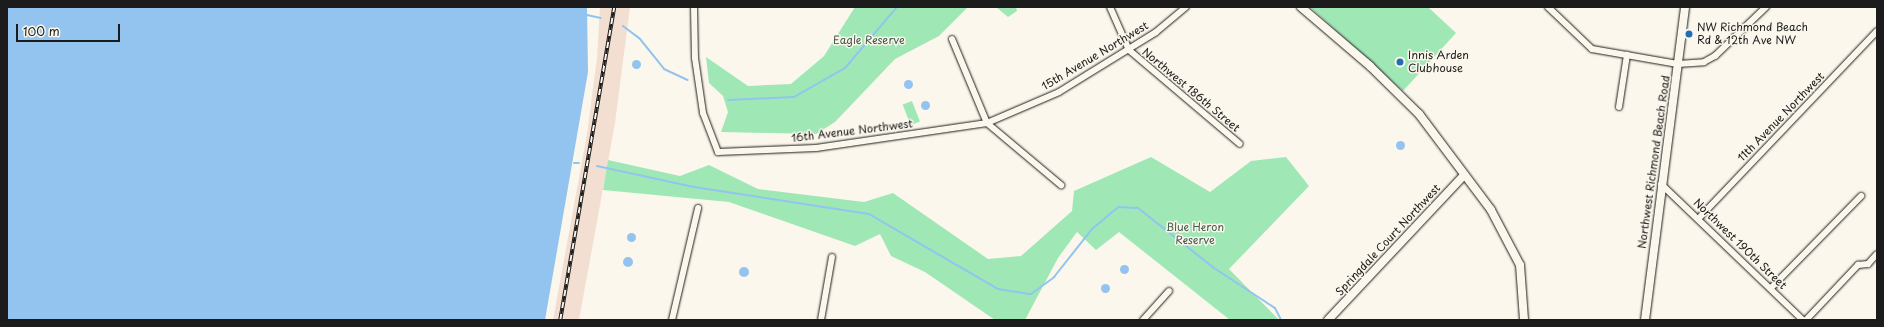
<!DOCTYPE html>
<html>
<head>
<meta charset="utf-8">
<style>
	body { margin:0 }
	#map { position:relative; width:1884px; height:327px; overflow:hidden; background:#fbf7ec; font-family:"Playpen Sans",sans-serif }
	div>[style] { position:absolute }
	[style*='--x'] { left:calc(var(--x)*1px); top:calc(var(--y)*1px); width:calc(var(--w)*1px); rotate:calc(var(--a)*1deg) }
	.built>* { inset:0; background:#f2dfd1 }
	.green>* { inset:0; background:#9fe8b6; transform-origin:0 0 }
	.water>* { inset:0; background:#93c4ef }
	.round { border-radius:50% }
	.stream>* { height:2px; margin:-1px; padding:0 1px; transform-origin:1px; border-radius:1px; background:#93c4ef }
	.roads { filter:drop-shadow(0 0 1px #1c1c1c) drop-shadow(0 0 1px #1c1c1c) }
	.street>* { height:6px; margin:-3px; padding:0 3px; transform-origin:3px; border-radius:3px; background:#fbf7ec }
	.secondary>* { height:8px; margin:-4px; padding:0 4px; transform-origin:4px; border-radius:4px; background:#fbf7ec }
	.rail>* { height:3.5px; margin-top:-1.75px; transform-origin:0; background:repeating-linear-gradient(90deg,#fbf7ec 0 6px,#1c1c1c 0 12px); box-sizing:border-box; border-block:1px solid #1c1c1c }
	.dots>* { width:11px; height:11px; translate:-50% -50%; box-sizing:border-box; border:2px solid #fbf7ec; border-radius:50% }
	span { translate:-50% -50%; white-space:nowrap; text-align:center; line-height:1.15; -webkit-text-stroke:3px #fbf7ec; paint-order:stroke }
	.poi-label { font-size:11px; color:#1c1c1c }
	.left { translate:0 -50%; text-align:left }
	.park-label { font-size:11px; color:#43594a }
	.street-label { font-size:11px; color:#1c1c1c }
	.frame { position:absolute; inset:0; border:8px solid #1c1c1c; pointer-events:none }
	.scale { position:absolute; left:16px; top:24px; width:104px; height:18px; box-sizing:border-box; border:2px solid #1c1c1c; border-top:0; padding-left:5px; font-size:12px; line-height:14px; white-space:nowrap; color:#1c1c1c; -webkit-text-stroke:3px #fbf7ec; paint-order:stroke }
</style>
</head>
<body>
<div id="map">
	<div class="built">
		<div style="clip-path:polygon(600px 7px,630px 7px,615px 123px,579px 320px,553px 320px,587px 134px,597px 58px)"></div>
	</div>
	<div class="green">
		<div style="clip-path:polygon(855px 7px,968px 7px,939px 36px,895px 59px,835px 122px,816px 134px,721px 132px,728px 112px,723px 96px,709px 83px,706px 57px,748px 86px,791px 84px,824px 56px)"></div>
		<div style="clip-path:polygon(996px 7px,1016px 7px,1017px 11px,1008px 17px)"></div>
		<div style="clip-path:polygon(1310px 7px,1428px 7px,1456px 33px,1403px 91px)"></div>
		<div style="left:912px;top:101px;width:22px;height:10px;rotate:69deg"></div>
		<div style="clip-path:polygon(1151px 157px,1210px 192px,1251px 161px,1286px 157px,1309px 186px,1229px 269px,1279px 320px,1230px 320px,1119px 232px,1096px 250px,1077px 232px,1058px 258px,1025px 320px,995px 320px,925px 272px,891px 256px,880px 234px,855px 246px,729px 202px,603px 190px,608px 160px,680px 176px,709px 165px,758px 189px,864px 202px,893px 193px,988px 259px,1021px 256px,1072px 211px,1074px 191px)"></div>
	</div>
	<div class="water">
		<div style="clip-path:polygon(7px 7px,587px 7px,588px 72px,545px 320px,7px 320px)"></div>
		<div class="round" style="left:631.5px;top:59.5px;width:9px;height:9px"></div>
		<div class="round" style="left:903.5px;top:79.5px;width:9px;height:9px"></div>
		<div class="round" style="left:920.5px;top:100.5px;width:9px;height:9px"></div>
		<div class="round" style="left:1395.5px;top:140.5px;width:9px;height:9px"></div>
		<div class="round" style="left:626.5px;top:232.5px;width:9px;height:9px"></div>
		<div class="round" style="left:623px;top:257px;width:10px;height:10px"></div>
		<div class="round" style="left:1119.5px;top:264.5px;width:9px;height:9px"></div>
		<div class="round" style="left:739px;top:267px;width:10px;height:10px"></div>
		<div class="round" style="left:1100.5px;top:283.5px;width:9px;height:9px"></div>
	</div>
	<div class="stream">
		<div style="--x:587;--y:15;--w:14;--a:12"></div>
		<div style="--x:623;--y:26;--w:21;--a:37"></div>
		<div style="--x:640;--y:39;--w:38;--a:51"></div>
		<div style="--x:664;--y:69;--w:26;--a:25"></div>
		<div style="--x:728;--y:100;--w:66;--a:-2.6"></div>
		<div style="--x:794;--y:97;--w:59;--a:-29.6"></div>
		<div style="--x:845;--y:68;--w:80;--a:-49.6"></div>
		<div style="--x:574;--y:163;--w:5;--a:0"></div>
		<div style="--x:597;--y:166;--w:99;--a:12.2"></div>
		<div style="--x:694;--y:187;--w:177;--a:8.8"></div>
		<div style="--x:869;--y:214;--w:149;--a:30.2"></div>
		<div style="--x:998;--y:289;--w:33;--a:9"></div>
		<div style="--x:1031;--y:294;--w:29;--a:-36"></div>
		<div style="--x:1054;--y:277;--w:61;--a:-51.6"></div>
		<div style="--x:1092;--y:229;--w:34;--a:-40"></div>
		<div style="--x:1118;--y:207;--w:20;--a:3"></div>
		<div style="--x:1138;--y:208;--w:97;--a:38.3"></div>
		<div style="--x:1214;--y:268;--w:73;--a:33.3"></div>
		<div style="--x:1275;--y:308;--w:13;--a:63"></div>
	</div>
	<div class="roads">
		<div class="street">
			<div style="--x:694;--y:7;--w:51;--a:88.9"></div>
			<div style="--x:695;--y:58;--w:56;--a:81.7"></div>
			<div style="--x:703;--y:113;--w:42;--a:69"></div>
			<div style="--x:718;--y:152;--w:98;--a:-2.3"></div>
			<div style="--x:816;--y:148;--w:173;--a:-8.3"></div>
			<div style="--x:987;--y:123;--w:78;--a:-23.3"></div>
			<div style="--x:1059;--y:92;--w:114;--a:-31.7"></div>
			<div style="--x:1156;--y:32;--w:39;--a:-40"></div>
			<div style="--x:1110;--y:7;--w:47;--a:66.2"></div>
			<div style="--x:1129;--y:50;--w:145;--a:40.3"></div>
			<div style="--x:1548;--y:7;--w:61;--a:43.7"></div>
			<div style="--x:1592;--y:49;--w:87;--a:9.9"></div>
			<div style="--x:1678;--y:64;--w:26;--a:-4"></div>
			<div style="--x:1704;--y:62;--w:13;--a:-29"></div>
			<div style="--x:1715;--y:56;--w:71;--a:-43.9"></div>
			<div style="--x:952;--y:39;--w:91;--a:67.4"></div>
			<div style="--x:987;--y:123;--w:97;--a:40"></div>
			<div style="--x:1619;--y:107;--w:53;--a:-81.3"></div>
			<div style="--x:1661;--y:184;--w:197;--a:43.8"></div>
			<div style="--x:1700;--y:217;--w:257;--a:-46.4"></div>
			<div style="--x:1771;--y:288;--w:129;--a:-45.6"></div>
			<div style="--x:672;--y:320;--w:115;--a:-76.9"></div>
			<div style="--x:821;--y:320;--w:64;--a:-80.1"></div>
			<div style="--x:1143;--y:320;--w:39;--a:-48"></div>
			<div style="--x:1806;--y:320;--w:76;--a:-46.6"></div>
			<div style="--x:1858;--y:265;--w:10;--a:-6"></div>
			<div style="--x:1868;--y:264;--w:13;--a:-48"></div>
		</div>
		<div class="secondary">
			<div style="--x:1301;--y:7;--w:91;--a:40.5"></div>
			<div style="--x:1370;--y:66;--w:69;--a:44.4"></div>
			<div style="--x:1419;--y:114;--w:120;--a:53.1"></div>
			<div style="--x:1491;--y:210;--w:62;--a:62.2"></div>
			<div style="--x:1520;--y:265;--w:55;--a:85.8"></div>
			<div style="--x:1328;--y:320;--w:199;--a:-46.8"></div>
			<div style="--x:1645;--y:320;--w:316;--a:-82.7"></div>
		</div>
	</div>
	<div class="rail">
		<div style="--x:560;--y:320;--w:318;--a:-80.2"></div>
	</div>
	<div class="dots">
		<div style="left:1689px;top:34px;background:#1f6fb2"></div>
		<div style="left:1400px;top:62px;background:#1f6fb2"></div>
	</div>
	<div class="poi-label">
		<span class="left" style="left:1697px;top:34px">NW Richmond Beach<br>Rd &amp; 12th Ave NW</span>
		<span class="left" style="left:1408px;top:62px">Innis Arden<br>Clubhouse</span>
	</div>
	<div class="park-label">
		<span style="left:869px;top:40px">Eagle Reserve</span>
		<span style="left:1195px;top:234px">Blue Heron<br>Reserve</span>
	</div>
	<div class="street-label">
		<span style="left:1095px;top:56px;rotate:-31deg">15th Avenue Northwest</span>
		<span style="left:1191px;top:90px;rotate:40deg">Northwest 186th Street</span>
		<span style="left:1781px;top:117px;rotate:-46deg">11th Avenue Northwest</span>
		<span style="left:852px;top:131px;rotate:-7deg">16th Avenue Northwest</span>
		<span style="left:1654px;top:162px;rotate:-82deg">Northwest Richmond Beach Road</span>
		<span style="left:1388px;top:240px;rotate:-47deg">Springdale Court Northwest</span>
		<span style="left:1740px;top:244px;rotate:44deg">Northwest 190th Street</span>
	</div>
	<div class="frame"></div>
	<div class="scale">100 m</div>
</div>
</body>
</html>
